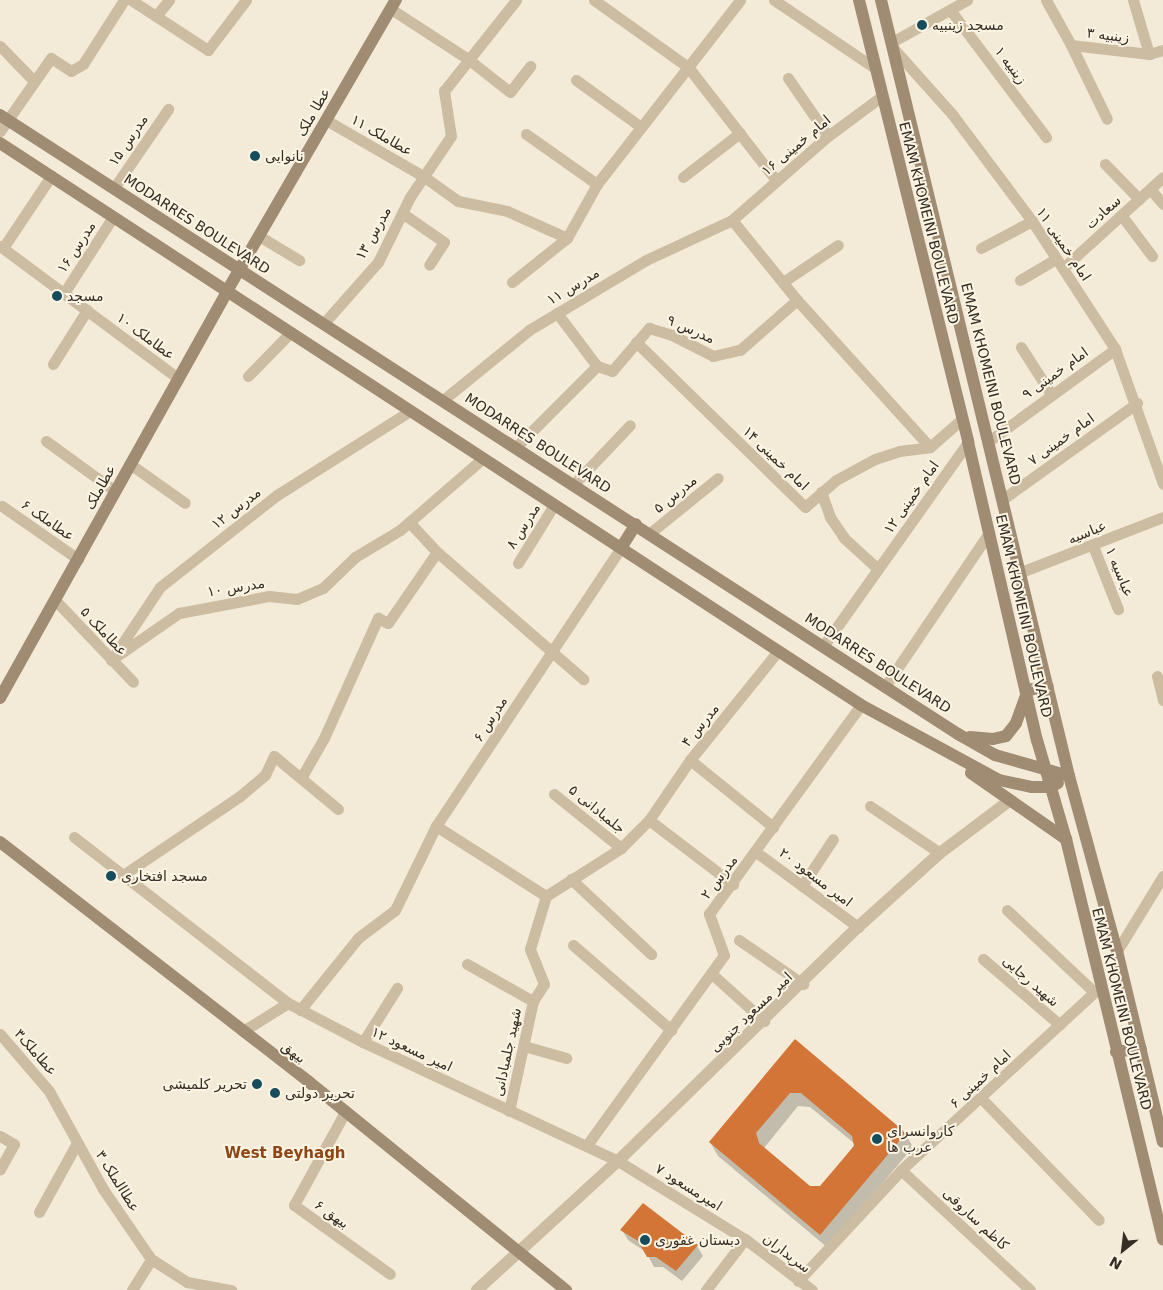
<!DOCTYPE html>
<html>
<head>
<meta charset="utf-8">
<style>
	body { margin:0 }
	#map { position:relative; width:1163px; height:1290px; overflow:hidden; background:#f3ebd7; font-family:"DejaVu Sans","Noto Sans Arabic",sans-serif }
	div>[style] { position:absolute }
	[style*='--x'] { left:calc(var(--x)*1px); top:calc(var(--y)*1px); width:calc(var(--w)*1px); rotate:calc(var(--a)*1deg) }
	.shadow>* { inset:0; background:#0003 }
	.building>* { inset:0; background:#d27536 }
	.minor>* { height:11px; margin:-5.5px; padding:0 5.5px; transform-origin:5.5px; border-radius:5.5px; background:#ccbca2 }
	.tertiary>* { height:12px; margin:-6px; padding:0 6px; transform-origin:6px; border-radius:6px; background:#ccbca2 }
	.secondary>* { height:12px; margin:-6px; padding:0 6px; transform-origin:6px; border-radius:6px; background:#a08b73 }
	.dots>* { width:14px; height:14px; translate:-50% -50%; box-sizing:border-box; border:2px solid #fbf4e3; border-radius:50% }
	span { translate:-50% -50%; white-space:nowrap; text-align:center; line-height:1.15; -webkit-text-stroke:4px #fbf4e3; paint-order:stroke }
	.poi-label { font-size:14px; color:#362d25 }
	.left { translate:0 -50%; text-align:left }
	.right { translate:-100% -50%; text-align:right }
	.street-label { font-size:14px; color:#362d25 }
	.neighbourhood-label { font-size:15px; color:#8d4616; font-weight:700 }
	.north { position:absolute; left:1098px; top:1225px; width:50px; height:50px; -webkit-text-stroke:4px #fbf4e3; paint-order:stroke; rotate:209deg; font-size:14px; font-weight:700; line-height:20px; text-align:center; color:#362d25 }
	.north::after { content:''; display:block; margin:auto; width:18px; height:22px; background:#362d25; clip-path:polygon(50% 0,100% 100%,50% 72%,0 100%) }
</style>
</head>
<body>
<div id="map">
	<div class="shadow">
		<div style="clip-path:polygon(evenodd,795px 1041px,905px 1133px,913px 1147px,828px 1248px,718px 1156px,710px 1142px,795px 1041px,798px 1106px,810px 1107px,855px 1144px,821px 1188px,809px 1187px,764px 1148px,798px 1106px)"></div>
		<div style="clip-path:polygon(622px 1230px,697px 1246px,703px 1256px,682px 1281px,663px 1267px,654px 1267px,646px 1252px,628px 1240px)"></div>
	</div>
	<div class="building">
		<div style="clip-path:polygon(evenodd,795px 1039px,906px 1133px,820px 1235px,709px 1142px,795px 1039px,790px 1093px,801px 1093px,852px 1136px,854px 1146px,820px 1186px,810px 1186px,759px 1143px,756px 1133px,790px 1093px)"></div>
		<div style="clip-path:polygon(643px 1203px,698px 1245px,676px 1271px,656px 1257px,647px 1257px,638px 1241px,620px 1230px)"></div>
	</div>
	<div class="minor">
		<div style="--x:131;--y:0;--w:92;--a:33"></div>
		<div style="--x:208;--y:50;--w:63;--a:-52.8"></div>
		<div style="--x:594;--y:0;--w:115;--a:35.5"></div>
		<div style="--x:688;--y:67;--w:143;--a:52.1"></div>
		<div style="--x:774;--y:0;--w:122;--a:34"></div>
		<div style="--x:1046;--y:0;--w:51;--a:60.9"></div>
		<div style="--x:1071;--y:45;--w:79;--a:6.6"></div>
		<div style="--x:1149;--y:54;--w:15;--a:-16"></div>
		<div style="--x:1133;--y:0;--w:56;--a:73.5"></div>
		<div style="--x:391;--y:9;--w:92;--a:33"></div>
		<div style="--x:468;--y:59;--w:53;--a:38.2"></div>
		<div style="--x:510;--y:92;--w:33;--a:-52"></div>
		<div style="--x:951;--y:11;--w:158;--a:53"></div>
		<div style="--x:156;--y:16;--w:21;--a:-51"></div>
		<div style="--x:892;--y:42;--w:86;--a:-29.2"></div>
		<div style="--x:1071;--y:45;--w:82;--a:64.1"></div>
		<div style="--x:0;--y:46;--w:49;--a:45.8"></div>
		<div style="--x:893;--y:48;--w:89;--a:48.2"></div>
		<div style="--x:952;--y:114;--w:134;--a:53.2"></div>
		<div style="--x:1032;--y:221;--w:153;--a:57"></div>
		<div style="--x:1115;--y:349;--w:143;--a:70.4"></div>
		<div style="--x:788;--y:78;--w:70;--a:55.4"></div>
		<div style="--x:576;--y:80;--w:80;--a:35.9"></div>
		<div style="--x:326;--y:120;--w:112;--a:30"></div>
		<div style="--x:423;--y:176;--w:43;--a:35.5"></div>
		<div style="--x:458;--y:201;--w:50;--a:11.5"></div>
		<div style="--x:507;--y:211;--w:66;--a:24.2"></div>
		<div style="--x:0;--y:131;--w:89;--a:-55.1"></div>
		<div style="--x:51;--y:58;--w:24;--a:33"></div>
		<div style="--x:71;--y:71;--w:14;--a:-30"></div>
		<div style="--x:83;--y:64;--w:76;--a:-57.4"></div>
		<div style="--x:526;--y:134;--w:87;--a:35.2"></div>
		<div style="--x:1105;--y:164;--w:49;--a:45.8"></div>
		<div style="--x:683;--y:177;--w:72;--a:-37.7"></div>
		<div style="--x:114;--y:188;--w:96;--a:-55.6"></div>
		<div style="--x:1150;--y:189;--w:20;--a:49"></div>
		<div style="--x:402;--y:213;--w:51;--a:34.6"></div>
		<div style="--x:444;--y:242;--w:27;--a:123"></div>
		<div style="--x:1122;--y:216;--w:50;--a:53.1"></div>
		<div style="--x:732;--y:220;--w:103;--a:50.9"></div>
		<div style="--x:797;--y:300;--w:198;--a:47.9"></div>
		<div style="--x:259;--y:236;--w:47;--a:31"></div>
		<div style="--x:0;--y:246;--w:222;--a:36.6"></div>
		<div style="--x:3;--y:248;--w:87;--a:-56.3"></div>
		<div style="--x:981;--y:248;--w:58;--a:-27.9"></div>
		<div style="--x:1063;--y:268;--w:135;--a:-42.3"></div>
		<div style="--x:1020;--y:280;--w:42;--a:-30.3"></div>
		<div style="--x:512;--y:282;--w:70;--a:-38.7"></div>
		<div style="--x:567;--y:238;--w:62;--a:-60.9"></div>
		<div style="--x:597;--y:184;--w:233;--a:-52.1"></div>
		<div style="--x:783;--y:282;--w:66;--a:-33.9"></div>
		<div style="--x:64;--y:293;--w:90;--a:-57.2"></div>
		<div style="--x:557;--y:313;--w:66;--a:53"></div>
		<div style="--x:324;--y:323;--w:81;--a:-48.5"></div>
		<div style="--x:378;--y:262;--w:72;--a:-63.8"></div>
		<div style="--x:410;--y:197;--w:73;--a:-56.1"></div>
		<div style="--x:451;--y:136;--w:46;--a:-98.8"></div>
		<div style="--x:444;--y:91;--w:116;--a:-51.6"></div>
		<div style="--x:636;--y:342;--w:236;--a:44.3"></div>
		<div style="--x:805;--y:507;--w:41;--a:-41.1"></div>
		<div style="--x:836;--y:480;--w:44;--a:-28.3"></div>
		<div style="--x:875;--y:459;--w:25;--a:-18"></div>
		<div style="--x:899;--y:451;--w:31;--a:-7"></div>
		<div style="--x:930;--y:447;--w:43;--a:-41.2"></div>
		<div style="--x:1021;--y:347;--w:56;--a:57.4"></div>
		<div style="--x:53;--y:364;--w:64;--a:-57.8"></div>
		<div style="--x:248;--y:376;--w:60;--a:-45.7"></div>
		<div style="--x:443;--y:400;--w:111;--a:-39.1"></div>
		<div style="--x:529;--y:330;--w:136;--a:-30.9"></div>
		<div style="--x:646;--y:260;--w:95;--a:-24.9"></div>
		<div style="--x:732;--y:220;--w:128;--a:-41.2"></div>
		<div style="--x:828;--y:136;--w:67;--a:-36.5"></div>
		<div style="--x:46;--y:441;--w:85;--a:35.9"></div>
		<div style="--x:989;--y:441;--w:156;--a:-36.1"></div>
		<div style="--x:516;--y:447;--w:115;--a:-45"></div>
		<div style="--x:597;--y:366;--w:16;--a:18"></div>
		<div style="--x:612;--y:371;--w:57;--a:-49.3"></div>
		<div style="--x:649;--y:328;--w:24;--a:17"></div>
		<div style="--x:672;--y:335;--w:46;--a:27.1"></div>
		<div style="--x:713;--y:356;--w:28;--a:-13"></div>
		<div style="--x:740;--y:350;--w:76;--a:-41.3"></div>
		<div style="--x:130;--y:464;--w:67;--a:35.3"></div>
		<div style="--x:574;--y:484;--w:81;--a:-46.5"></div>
		<div style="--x:821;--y:492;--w:27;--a:70"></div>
		<div style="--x:830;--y:517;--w:25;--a:56"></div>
		<div style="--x:844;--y:538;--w:46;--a:42.4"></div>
		<div style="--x:1003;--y:499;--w:165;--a:-35.6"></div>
		<div style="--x:2;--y:506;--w:93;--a:34.9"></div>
		<div style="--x:409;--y:522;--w:41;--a:47"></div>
		<div style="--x:437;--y:552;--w:194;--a:41"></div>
		<div style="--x:650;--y:533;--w:87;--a:-39"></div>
		<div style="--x:1093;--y:546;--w:68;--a:68.4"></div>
		<div style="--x:518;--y:563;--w:68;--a:-58.2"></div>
		<div style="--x:1021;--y:572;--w:152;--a:-21.2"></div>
		<div style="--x:55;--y:600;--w:113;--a:46.4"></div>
		<div style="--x:824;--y:645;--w:249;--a:-54.6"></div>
		<div style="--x:116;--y:653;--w:79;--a:-56.3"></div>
		<div style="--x:160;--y:587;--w:149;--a:-38.2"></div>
		<div style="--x:277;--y:495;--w:157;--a:-32.3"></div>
		<div style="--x:111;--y:660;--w:83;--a:-34.7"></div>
		<div style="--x:179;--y:613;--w:92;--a:-10.7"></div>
		<div style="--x:269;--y:596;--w:28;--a:6"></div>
		<div style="--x:297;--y:599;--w:28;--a:-23"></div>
		<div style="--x:323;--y:588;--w:45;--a:-44.1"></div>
		<div style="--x:355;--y:557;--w:52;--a:-31"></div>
		<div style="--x:400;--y:530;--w:110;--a:-40.9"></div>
		<div style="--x:1157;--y:676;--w:25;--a:76"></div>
		<div style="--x:886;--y:685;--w:184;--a:-55.9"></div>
		<div style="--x:690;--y:760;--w:107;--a:38.9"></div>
		<div style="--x:301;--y:778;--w:46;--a:-60.1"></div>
		<div style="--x:324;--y:738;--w:132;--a:-65.8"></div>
		<div style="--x:378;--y:618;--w:11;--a:27"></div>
		<div style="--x:388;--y:623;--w:86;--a:-55.4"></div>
		<div style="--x:554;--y:794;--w:86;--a:38.9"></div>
		<div style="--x:870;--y:806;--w:84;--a:33.9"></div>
		<div style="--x:649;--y:820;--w:106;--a:37.3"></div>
		<div style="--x:436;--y:826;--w:130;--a:32.5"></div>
		<div style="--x:74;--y:837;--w:271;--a:37.8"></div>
		<div style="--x:288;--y:1003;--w:85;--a:27.5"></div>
		<div style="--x:363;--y:1042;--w:281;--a:25"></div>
		<div style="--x:618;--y:1161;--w:149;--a:31.6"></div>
		<div style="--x:745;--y:1239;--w:84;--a:37.3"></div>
		<div style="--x:756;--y:852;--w:127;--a:36.3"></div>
		<div style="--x:123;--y:875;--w:141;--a:-34"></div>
		<div style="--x:240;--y:796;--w:33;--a:-40"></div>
		<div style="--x:265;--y:775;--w:21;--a:-65"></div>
		<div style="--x:274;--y:756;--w:83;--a:39.6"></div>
		<div style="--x:571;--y:879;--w:110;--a:43.2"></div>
		<div style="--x:802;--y:886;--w:56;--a:-56.6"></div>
		<div style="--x:1007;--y:910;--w:120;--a:43.3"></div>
		<div style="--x:739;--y:940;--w:78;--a:34.5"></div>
		<div style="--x:573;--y:945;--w:130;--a:40.9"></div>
		<div style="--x:1117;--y:951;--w:88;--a:-58.5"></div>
		<div style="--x:983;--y:959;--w:101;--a:40.6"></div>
		<div style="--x:467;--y:964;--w:76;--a:29.3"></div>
		<div style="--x:713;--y:975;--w:69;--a:42"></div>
		<div style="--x:300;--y:1010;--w:92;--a:-51.1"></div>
		<div style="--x:358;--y:938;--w:46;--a:-37.1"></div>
		<div style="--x:395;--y:910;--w:93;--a:-64"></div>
		<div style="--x:436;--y:826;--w:334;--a:-56.4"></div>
		<div style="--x:243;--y:1031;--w:53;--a:-31.9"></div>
		<div style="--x:0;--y:1034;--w:75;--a:49.3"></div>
		<div style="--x:49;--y:1091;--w:112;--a:61.1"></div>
		<div style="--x:103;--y:1189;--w:85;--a:55.6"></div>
		<div style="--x:151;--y:1259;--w:43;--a:32.6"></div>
		<div style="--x:187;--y:1282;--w:45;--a:10.3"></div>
		<div style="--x:363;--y:1042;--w:64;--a:-57.8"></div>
		<div style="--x:524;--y:1046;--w:44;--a:15.9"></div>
		<div style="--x:982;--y:1099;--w:168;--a:46"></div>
		<div style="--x:509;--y:1111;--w:113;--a:-77.7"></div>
		<div style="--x:533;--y:1001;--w:20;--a:-57"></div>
		<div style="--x:544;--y:984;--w:38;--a:-112"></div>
		<div style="--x:530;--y:949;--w:55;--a:-73.2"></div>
		<div style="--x:546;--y:896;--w:89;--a:-32.6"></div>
		<div style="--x:621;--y:848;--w:40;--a:-45"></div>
		<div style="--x:649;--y:820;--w:73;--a:-55.7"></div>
		<div style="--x:690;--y:760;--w:140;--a:-51.1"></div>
		<div style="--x:345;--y:1112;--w:106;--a:118.7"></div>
		<div style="--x:294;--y:1205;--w:118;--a:35.7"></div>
		<div style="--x:0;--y:1136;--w:16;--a:30"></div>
		<div style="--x:14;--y:1144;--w:29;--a:119"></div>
		<div style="--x:587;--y:1145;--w:234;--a:-54.2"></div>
		<div style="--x:724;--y:955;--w:44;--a:-110.1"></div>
		<div style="--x:709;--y:914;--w:258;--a:-54"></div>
		<div style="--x:901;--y:1170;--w:176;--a:42.9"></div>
		<div style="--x:39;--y:1212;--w:79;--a:-61.2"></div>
		<div style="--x:798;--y:1281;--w:151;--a:-47.1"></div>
		<div style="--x:901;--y:1170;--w:270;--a:-42.6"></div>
		<div style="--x:132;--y:1290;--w:36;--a:-58"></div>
		<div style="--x:706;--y:1290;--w:64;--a:-52.6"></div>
	</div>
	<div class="tertiary">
		<div style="--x:477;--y:1290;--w:191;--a:-42.5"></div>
		<div style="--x:618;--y:1161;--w:335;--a:-44.3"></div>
		<div style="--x:858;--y:927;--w:110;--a:-42.1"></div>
		<div style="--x:940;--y:853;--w:86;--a:-37"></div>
	</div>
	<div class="secondary">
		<div style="--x:859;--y:0;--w:455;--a:76.1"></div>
		<div style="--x:968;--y:442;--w:306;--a:77"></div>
		<div style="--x:1037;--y:740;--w:103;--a:73.7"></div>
		<div style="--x:1066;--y:839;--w:412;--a:76.4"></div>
		<div style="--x:881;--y:0;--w:798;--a:76.38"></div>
		<div style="--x:1069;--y:776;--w:181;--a:74.7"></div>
		<div style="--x:1117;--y:951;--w:196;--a:76.5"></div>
		<div style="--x:0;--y:115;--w:1141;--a:32.87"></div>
		<div style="--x:958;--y:734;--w:43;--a:29.6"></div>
		<div style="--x:995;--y:755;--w:77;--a:15.8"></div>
		<div style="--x:0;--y:143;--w:1028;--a:33.13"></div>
		<div style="--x:861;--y:705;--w:157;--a:28.5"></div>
		<div style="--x:999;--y:780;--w:34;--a:12"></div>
		<div style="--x:1032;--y:787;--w:19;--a:0"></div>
		<div style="--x:1051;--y:787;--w:8;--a:-30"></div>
		<div style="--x:621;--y:548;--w:28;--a:-58"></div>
		<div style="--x:0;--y:698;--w:466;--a:-60.8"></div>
		<div style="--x:227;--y:291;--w:337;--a:-59.9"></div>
		<div style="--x:970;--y:737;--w:23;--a:5"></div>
		<div style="--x:993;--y:739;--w:13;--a:-13"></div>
		<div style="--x:1006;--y:736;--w:16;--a:-52"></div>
		<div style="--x:1016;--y:723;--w:35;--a:-70"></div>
		<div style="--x:1028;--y:690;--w:20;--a:-11"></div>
		<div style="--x:971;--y:773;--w:116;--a:34.8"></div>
		<div style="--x:0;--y:842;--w:391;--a:37.8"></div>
		<div style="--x:309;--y:1082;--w:331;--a:39"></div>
		<div style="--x:1116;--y:1052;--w:25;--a:-9"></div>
	</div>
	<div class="dots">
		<div style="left:922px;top:25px;background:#174c5c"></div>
		<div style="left:255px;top:156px;background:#174c5c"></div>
		<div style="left:57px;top:296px;background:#174c5c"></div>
		<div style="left:111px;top:876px;background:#174c5c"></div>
		<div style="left:257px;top:1084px;background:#174c5c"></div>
		<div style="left:275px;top:1093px;background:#174c5c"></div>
		<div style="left:877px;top:1139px;background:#174c5c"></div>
		<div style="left:645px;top:1240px;background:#174c5c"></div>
	</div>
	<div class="poi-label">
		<span class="left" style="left:932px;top:25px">مسجد زینبیه</span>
		<span class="left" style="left:265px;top:156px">نانوایی</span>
		<span class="left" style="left:67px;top:296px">مسجد</span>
		<span class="left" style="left:121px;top:876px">مسجد افتخاری</span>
		<span class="right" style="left:247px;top:1084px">تحریر کلمیشی</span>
		<span class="left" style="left:285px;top:1093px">تحریر دولتی</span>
		<span class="left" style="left:887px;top:1139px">کاروانسرای<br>عرب ها</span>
		<span class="left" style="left:655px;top:1240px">دبستان غفوری</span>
	</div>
	<div class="street-label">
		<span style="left:1108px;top:35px;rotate:7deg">زینبیه ۳</span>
		<span style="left:1011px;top:65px;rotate:53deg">زینبیه ۱</span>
		<span style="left:313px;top:112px;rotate:-60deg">عطا ملک</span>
		<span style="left:382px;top:135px;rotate:30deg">عطاملک ۱۱</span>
		<span style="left:128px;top:140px;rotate:-56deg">مدرس ۱۵</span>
		<span style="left:796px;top:145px;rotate:-40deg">امام خمینی ۱۶</span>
		<span style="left:1103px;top:212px;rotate:-42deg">سعادت</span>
		<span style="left:929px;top:223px;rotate:76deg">EMAM KHOMEINI BOULEVARD</span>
		<span style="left:197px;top:224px;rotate:33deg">MODARRES BOULEVARD</span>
		<span style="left:373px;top:233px;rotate:-61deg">مدرس ۱۳</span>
		<span style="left:1064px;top:244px;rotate:56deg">امام خمینی ۱۱</span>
		<span style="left:76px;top:247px;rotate:-57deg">مدرس ۱۶</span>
		<span style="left:573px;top:286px;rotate:-31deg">مدرس ۱۱</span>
		<span style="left:691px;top:329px;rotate:24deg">مدرس ۹</span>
		<span style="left:146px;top:336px;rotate:37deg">عطاملک ۱۰</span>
		<span style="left:1055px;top:373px;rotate:-36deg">امام خمینی ۹</span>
		<span style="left:991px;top:384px;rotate:76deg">EMAM KHOMEINI BOULEVARD</span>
		<span style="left:1061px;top:439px;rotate:-36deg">امام خمینی ۷</span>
		<span style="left:538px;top:443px;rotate:33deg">MODARRES BOULEVARD</span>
		<span style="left:776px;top:458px;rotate:44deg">امام خمینی ۱۴</span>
		<span style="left:100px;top:487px;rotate:-61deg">عطاملک</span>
		<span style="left:675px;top:494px;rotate:-39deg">مدرس ۵</span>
		<span style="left:911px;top:497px;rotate:-55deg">امام خمینی ۱۲</span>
		<span style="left:236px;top:508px;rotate:-38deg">مدرس ۱۲</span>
		<span style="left:48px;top:520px;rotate:35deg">عطاملک ۶</span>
		<span style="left:523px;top:526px;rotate:-58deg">مدرس ۸</span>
		<span style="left:1087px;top:532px;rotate:-22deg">عباسیه</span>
		<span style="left:1120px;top:572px;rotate:68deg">عباسیه ۱</span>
		<span style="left:236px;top:587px;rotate:-9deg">مدرس ۱۰</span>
		<span style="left:1024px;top:616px;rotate:77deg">EMAM KHOMEINI BOULEVARD</span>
		<span style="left:104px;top:631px;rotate:47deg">عطاملک ۵</span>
		<span style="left:878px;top:663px;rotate:33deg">MODARRES BOULEVARD</span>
		<span style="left:490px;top:719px;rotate:-58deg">مدرس ۶</span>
		<span style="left:700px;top:725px;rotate:-51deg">مدرس ۴</span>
		<span style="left:597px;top:809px;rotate:39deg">جلمبادانی ۵</span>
		<span style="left:719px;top:877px;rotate:-53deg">مدرس ۲</span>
		<span style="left:816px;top:877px;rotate:37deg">امیر مسعود ۲۰</span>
		<span style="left:1031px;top:981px;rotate:41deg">شهید رجایی</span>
		<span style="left:1122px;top:1009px;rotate:76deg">EMAM KHOMEINI BOULEVARD</span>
		<span style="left:751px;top:1012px;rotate:-44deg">امیر مسعود جنوبی</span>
		<span style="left:412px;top:1049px;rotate:25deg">امیر مسعود ۱۲</span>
		<span style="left:36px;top:1052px;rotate:49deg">عطاملک۳</span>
		<span style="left:294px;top:1052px;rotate:38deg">بیهق</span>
		<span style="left:507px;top:1052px;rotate:-78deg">شهید جلمبادانی</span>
		<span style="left:980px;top:1079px;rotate:-43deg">امام خمینی ۶</span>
		<span style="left:118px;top:1181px;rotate:58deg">عطاالملک ۳</span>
		<span style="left:689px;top:1187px;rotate:32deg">امیرمسعود ۷</span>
		<span style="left:332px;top:1214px;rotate:35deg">بیهق ۶</span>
		<span style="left:976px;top:1219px;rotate:43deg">کاظم ساروقی</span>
		<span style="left:787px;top:1253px;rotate:37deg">سربداران</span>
	</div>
	<div class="neighbourhood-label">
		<span style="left:285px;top:1154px">West Beyhagh</span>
	</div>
	<div class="north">N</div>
</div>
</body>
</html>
